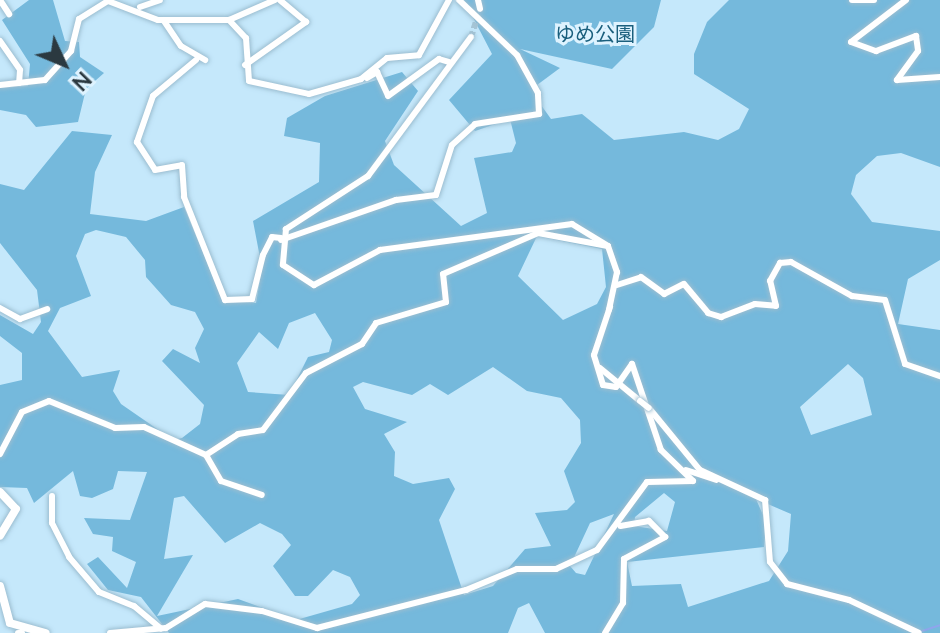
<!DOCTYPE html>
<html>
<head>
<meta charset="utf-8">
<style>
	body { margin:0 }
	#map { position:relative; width:940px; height:633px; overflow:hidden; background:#c5e8fb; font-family:"Nunito Sans","Noto Sans JP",sans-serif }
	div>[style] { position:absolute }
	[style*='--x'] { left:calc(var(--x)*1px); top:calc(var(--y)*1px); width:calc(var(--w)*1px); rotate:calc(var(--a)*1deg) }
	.green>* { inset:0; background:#75b9dc }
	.stream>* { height:2px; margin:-1px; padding:0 1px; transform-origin:1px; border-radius:1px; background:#8fa5ec }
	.minor-tunnel>* { height:6px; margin-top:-3px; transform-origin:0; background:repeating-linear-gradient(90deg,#a6c5d6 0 6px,transparent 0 9px) }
	.roads { filter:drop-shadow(0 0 2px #9bbdd0) drop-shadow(0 0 2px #9bbdd0) }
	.minor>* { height:6px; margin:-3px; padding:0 3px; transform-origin:3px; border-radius:3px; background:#fff }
	.major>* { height:8px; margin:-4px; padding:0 4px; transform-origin:4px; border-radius:4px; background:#fff }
	.bridges { filter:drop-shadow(0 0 2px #9bbdd0) drop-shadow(0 0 2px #9bbdd0) }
	.minor-bridge>* { height:6px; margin:-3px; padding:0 3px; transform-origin:3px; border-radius:3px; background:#fff }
	span { translate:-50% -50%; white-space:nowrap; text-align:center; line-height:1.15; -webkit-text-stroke:6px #def3ff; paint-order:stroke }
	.park-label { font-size:20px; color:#1a5f7d }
	.north { position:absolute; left:24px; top:24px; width:80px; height:80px; -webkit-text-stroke:6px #def3ff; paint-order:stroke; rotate:134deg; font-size:22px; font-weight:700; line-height:32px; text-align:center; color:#2b3940 }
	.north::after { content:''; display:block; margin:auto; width:28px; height:36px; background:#2b3940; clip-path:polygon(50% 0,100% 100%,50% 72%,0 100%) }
</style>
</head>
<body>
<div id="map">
	<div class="green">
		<div style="clip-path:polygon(29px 0,53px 0,65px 41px,79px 42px,80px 57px,104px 73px,86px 89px,78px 122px,36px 127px,26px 115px,0 110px,0 88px,28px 86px,30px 64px,2px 20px)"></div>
		<div style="clip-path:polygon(evenodd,464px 0,661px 0,654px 27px,612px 69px,520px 49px,560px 68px,537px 85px,536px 98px,551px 119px,582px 114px,614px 140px,684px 132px,718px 140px,739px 129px,749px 109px,694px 74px,694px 54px,707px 22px,729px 0,940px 0,940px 167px,901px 153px,877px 156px,856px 175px,851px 194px,872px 222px,940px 231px,940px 260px,908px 279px,898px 324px,940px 330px,940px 633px,545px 633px,529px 603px,518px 608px,508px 633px,169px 633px,141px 597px,108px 590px,87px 564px,98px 557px,127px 588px,136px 562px,112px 551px,113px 537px,93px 534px,84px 518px,130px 520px,147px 472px,118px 471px,113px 489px,92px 498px,80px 496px,73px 471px,34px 503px,27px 488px,0 487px,0 385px,22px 380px,22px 353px,0 336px,0 315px,33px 334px,41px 322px,37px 290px,0 243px,0 184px,24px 190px,72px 131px,112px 135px,95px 172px,90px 214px,146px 221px,184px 207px,223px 301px,256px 303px,262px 268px,253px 221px,319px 182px,320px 143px,284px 136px,287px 118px,325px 96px,402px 72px,418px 91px,385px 141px,394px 165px,461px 226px,487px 213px,474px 158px,512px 152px,516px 143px,510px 119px,475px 131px,449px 100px,492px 54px,464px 0,96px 230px,126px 237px,145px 260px,146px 277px,171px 305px,195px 312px,204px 329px,195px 348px,200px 363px,173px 349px,162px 361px,204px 405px,200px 424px,182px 438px,173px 440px,121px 404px,113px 391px,120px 370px,82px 377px,48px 331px,60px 308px,91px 296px,76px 256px,85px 234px,96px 230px,464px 0,537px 236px,602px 249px,606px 287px,597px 304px,563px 320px,518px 276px,537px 236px,464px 0,315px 313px,332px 340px,329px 352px,308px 357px,289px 395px,248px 392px,237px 363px,259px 332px,278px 349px,289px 323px,315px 313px,464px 0,848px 364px,863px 378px,872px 415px,811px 435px,800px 407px,848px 364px,464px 0,493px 367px,527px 391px,561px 398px,580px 420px,581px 443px,564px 471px,575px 502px,567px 510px,535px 513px,551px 546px,525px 549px,493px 586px,464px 595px,439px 520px,455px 489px,449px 478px,413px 484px,394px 476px,395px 452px,384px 434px,407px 422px,365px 409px,353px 387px,363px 382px,412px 395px,430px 384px,448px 395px,493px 367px,464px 0,664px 493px,675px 502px,667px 531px,634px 526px,635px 517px,664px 493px,464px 0,184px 496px,225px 543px,260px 523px,282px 534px,291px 545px,273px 566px,295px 596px,308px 596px,333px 570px,350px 577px,360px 595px,352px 604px,296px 620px,238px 599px,157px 616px,193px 555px,164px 559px,174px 498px,184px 496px,464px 0,756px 499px,791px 514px,788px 551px,769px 581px,688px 607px,681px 584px,632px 586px,627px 562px,764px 547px,766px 522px,756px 499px,464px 0,614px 514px,585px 575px,576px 573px,570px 566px,590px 523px,614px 514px)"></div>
	</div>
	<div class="stream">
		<div style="--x:922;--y:631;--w:19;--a:-18"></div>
	</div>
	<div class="minor-tunnel">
		<div style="--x:471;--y:37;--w:29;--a:-72"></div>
	</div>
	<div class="roads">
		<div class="minor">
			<div style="--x:0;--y:0;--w:17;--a:57"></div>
			<div style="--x:478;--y:0;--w:9;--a:77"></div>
			<div style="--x:852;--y:0;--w:22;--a:0"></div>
			<div style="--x:906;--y:0;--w:69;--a:142.6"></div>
			<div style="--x:851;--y:42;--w:27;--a:20"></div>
			<div style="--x:876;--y:51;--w:43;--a:-20.6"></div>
			<div style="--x:916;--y:36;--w:15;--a:82"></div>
			<div style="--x:918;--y:51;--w:36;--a:126"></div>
			<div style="--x:897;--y:80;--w:43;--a:-4"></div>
			<div style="--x:140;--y:7;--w:21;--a:-19"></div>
			<div style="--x:229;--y:20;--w:50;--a:-23.5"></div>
			<div style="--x:164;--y:21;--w:30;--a:56"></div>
			<div style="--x:181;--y:46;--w:28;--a:30"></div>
			<div style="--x:471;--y:37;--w:173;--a:126.5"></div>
			<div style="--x:368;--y:176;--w:98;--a:147.1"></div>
			<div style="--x:286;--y:229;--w:36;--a:95"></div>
			<div style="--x:283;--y:265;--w:37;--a:33"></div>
			<div style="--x:314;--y:285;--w:75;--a:-27.9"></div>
			<div style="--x:380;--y:250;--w:194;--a:-7.7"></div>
			<div style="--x:572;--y:224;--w:42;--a:31.4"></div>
			<div style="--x:608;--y:246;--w:28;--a:71"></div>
			<div style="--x:617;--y:272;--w:39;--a:102"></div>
			<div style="--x:0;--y:41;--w:35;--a:55"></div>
			<div style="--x:20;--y:70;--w:13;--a:94"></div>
			<div style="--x:196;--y:60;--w:56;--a:140.1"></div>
			<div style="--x:153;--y:96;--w:49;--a:109.2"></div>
			<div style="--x:137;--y:142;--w:33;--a:57"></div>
			<div style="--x:155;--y:170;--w:27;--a:-10"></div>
			<div style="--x:182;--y:165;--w:32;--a:86"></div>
			<div style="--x:184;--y:197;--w:111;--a:68.3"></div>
			<div style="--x:225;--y:300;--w:27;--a:-2"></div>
			<div style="--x:252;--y:299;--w:45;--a:-76"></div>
			<div style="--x:263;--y:255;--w:20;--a:-63"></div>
			<div style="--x:272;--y:237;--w:9;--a:6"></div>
			<div style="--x:245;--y:65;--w:75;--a:-35.2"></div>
			<div style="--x:306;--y:22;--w:34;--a:-140"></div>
			<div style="--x:367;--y:78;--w:12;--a:-31"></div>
			<div style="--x:377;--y:72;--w:26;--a:65"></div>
			<div style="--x:388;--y:96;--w:63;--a:-36"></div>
			<div style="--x:439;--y:59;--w:10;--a:17"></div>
			<div style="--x:0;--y:85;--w:45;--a:-6.3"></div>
			<div style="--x:45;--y:80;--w:39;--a:-48"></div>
			<div style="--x:71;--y:51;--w:33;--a:-76"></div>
			<div style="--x:79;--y:19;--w:34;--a:-32"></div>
			<div style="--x:108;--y:1;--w:53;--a:20.8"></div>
			<div style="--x:158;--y:20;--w:71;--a:0"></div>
			<div style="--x:229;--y:20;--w:25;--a:47"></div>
			<div style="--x:246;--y:38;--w:43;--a:86"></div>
			<div style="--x:249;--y:81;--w:61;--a:12.2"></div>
			<div style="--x:309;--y:94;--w:54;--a:-16.1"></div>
			<div style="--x:361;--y:79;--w:33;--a:-39"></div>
			<div style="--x:387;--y:58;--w:32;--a:-5"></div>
			<div style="--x:419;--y:55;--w:63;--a:-61.4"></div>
			<div style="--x:281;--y:240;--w:122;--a:-19.2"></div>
			<div style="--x:396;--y:200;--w:40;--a:-7.1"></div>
			<div style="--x:436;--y:195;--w:52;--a:-72.3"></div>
			<div style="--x:452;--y:145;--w:31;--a:-42"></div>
			<div style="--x:475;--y:124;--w:65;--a:-8.9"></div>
			<div style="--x:539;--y:114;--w:21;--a:-93"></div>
			<div style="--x:538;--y:93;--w:43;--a:-118.9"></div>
			<div style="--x:517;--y:55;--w:80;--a:-136.5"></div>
			<div style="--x:617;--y:285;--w:25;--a:-18"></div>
			<div style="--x:641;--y:277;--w:29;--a:36"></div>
			<div style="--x:664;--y:294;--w:22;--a:-27"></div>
			<div style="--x:684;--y:284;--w:38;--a:50"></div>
			<div style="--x:708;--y:313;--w:14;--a:17"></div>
			<div style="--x:721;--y:317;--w:36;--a:-21"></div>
			<div style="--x:755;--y:304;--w:21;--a:5"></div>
			<div style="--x:776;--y:306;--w:26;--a:-103"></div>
			<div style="--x:770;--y:281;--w:21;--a:-61"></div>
			<div style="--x:780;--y:263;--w:11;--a:-5"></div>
			<div style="--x:791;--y:262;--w:70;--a:29.1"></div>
			<div style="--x:852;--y:296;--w:33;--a:7"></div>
			<div style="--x:885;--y:300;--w:67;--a:72.6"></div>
			<div style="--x:905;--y:364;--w:37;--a:19"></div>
			<div style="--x:0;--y:308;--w:23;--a:29"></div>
			<div style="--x:20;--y:319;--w:29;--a:-20"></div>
			<div style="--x:600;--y:368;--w:52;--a:39.5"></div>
			<div style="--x:649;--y:408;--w:80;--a:50.6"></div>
			<div style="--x:700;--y:470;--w:72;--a:24.8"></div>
			<div style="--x:765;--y:500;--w:62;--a:85.4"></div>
			<div style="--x:770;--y:562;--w:28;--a:52"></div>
			<div style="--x:787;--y:584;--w:64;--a:14.5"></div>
			<div style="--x:849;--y:600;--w:77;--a:25.2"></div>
			<div style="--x:0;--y:454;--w:47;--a:-62.4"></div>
			<div style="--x:22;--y:412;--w:29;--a:-22"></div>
			<div style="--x:49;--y:401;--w:71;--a:22.2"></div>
			<div style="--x:115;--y:428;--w:29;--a:-2"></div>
			<div style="--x:144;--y:427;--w:68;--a:24.3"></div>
			<div style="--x:206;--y:455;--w:30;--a:60"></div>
			<div style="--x:221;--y:481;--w:43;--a:18.9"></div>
			<div style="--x:206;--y:455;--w:38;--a:-33"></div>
			<div style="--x:238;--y:434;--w:25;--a:-9"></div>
			<div style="--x:263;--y:430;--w:71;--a:-53"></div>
			<div style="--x:306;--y:373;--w:63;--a:-27.4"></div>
			<div style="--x:362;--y:344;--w:25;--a:-56"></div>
			<div style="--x:376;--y:323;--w:73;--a:-16.7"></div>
			<div style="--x:446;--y:302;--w:28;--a:-96"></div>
			<div style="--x:443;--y:274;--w:103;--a:-23.3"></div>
			<div style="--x:538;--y:233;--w:71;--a:10.5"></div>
			<div style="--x:686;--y:470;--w:32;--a:18"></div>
			<div style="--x:52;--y:496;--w:27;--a:90"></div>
			<div style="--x:52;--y:523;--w:38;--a:63"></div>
			<div style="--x:69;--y:557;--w:46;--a:49.4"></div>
			<div style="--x:99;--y:592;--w:38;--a:22"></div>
			<div style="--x:134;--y:606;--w:35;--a:40"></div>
			<div style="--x:18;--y:633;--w:4;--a:0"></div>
			<div style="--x:110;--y:633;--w:56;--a:-5.1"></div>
			<div style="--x:166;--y:628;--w:46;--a:-31.6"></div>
			<div style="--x:205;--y:604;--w:57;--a:7"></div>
			<div style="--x:262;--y:611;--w:58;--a:17.2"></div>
			<div style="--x:317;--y:628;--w:154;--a:-14.3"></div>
			<div style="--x:466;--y:590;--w:55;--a:-22.4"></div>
			<div style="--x:517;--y:569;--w:39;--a:0"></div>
			<div style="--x:556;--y:569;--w:45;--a:-24.9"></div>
			<div style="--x:597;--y:550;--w:84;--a:-53.7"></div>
			<div style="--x:647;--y:482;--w:46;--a:-1.2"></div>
			<div style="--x:693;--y:481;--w:45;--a:-135.9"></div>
			<div style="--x:661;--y:450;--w:91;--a:-108.6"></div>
			<div style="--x:632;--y:364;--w:28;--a:125"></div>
			<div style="--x:616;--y:387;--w:13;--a:-171"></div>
			<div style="--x:603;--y:385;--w:31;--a:-107"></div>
			<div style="--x:594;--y:355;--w:51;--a:-71.6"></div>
			<div style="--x:605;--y:633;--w:35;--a:-59"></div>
			<div style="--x:623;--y:603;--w:44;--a:-88.7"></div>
			<div style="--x:624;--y:559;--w:47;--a:-28.2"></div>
			<div style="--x:665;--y:537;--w:23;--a:-135"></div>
			<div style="--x:649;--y:521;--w:29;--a:170"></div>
		</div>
		<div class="major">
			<div style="--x:0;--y:492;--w:23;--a:47"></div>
			<div style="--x:16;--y:509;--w:31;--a:121"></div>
			<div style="--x:0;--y:586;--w:38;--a:75"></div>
			<div style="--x:10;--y:623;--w:37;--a:16"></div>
		</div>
	</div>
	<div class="bridges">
		<div class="minor-bridge">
			<div style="--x:640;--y:401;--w:11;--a:38"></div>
		</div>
	</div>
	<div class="park-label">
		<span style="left:595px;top:34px">ゆめ公園</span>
	</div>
	<div class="north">N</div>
</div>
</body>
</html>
